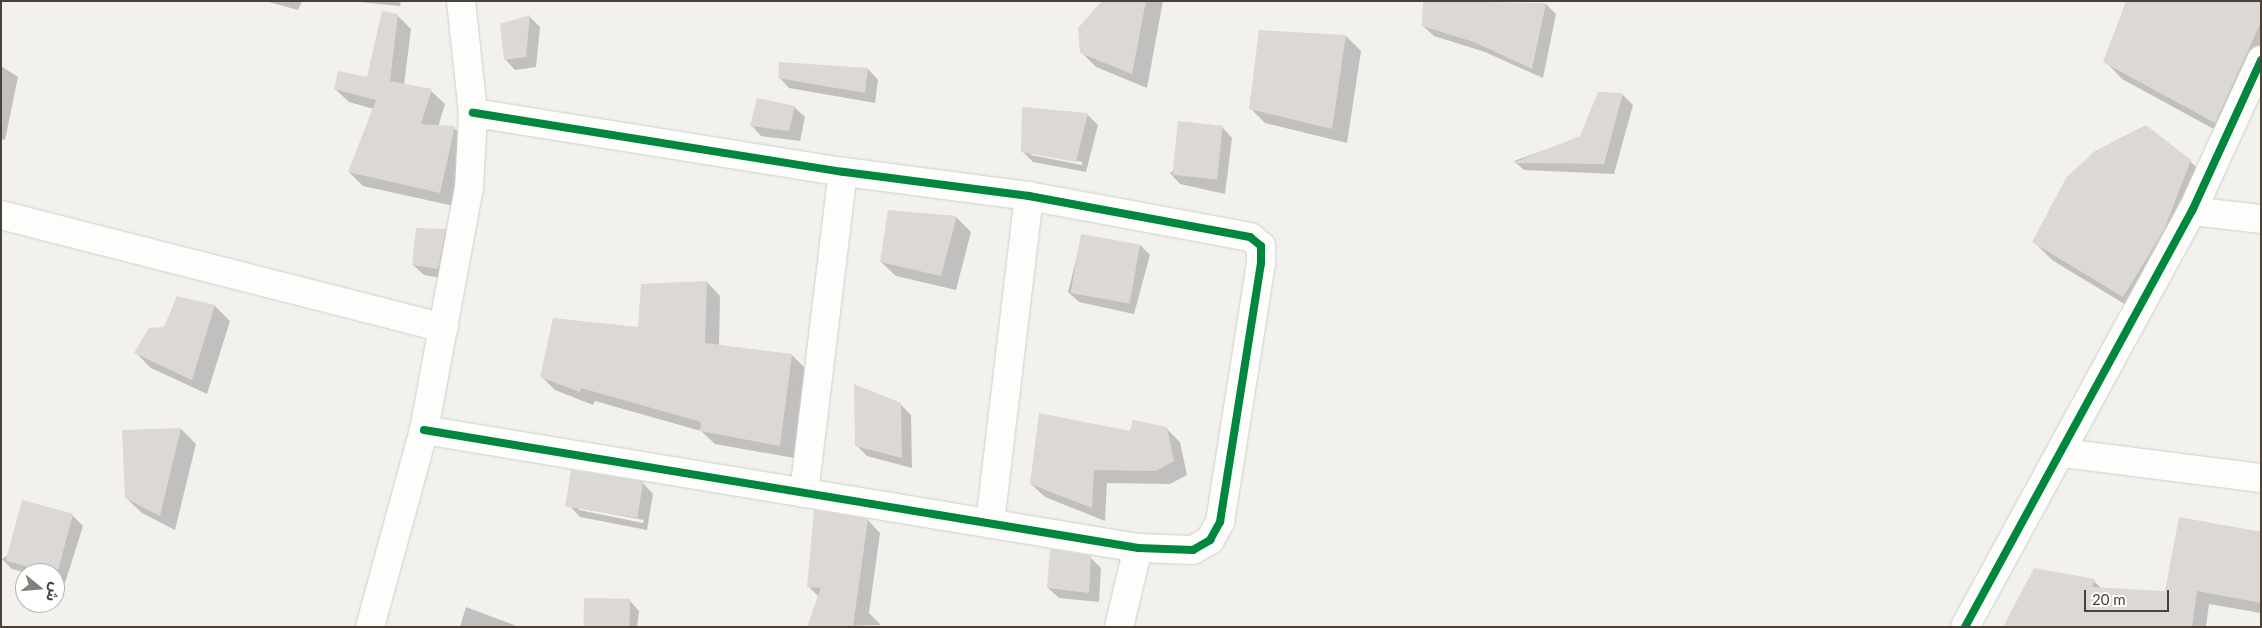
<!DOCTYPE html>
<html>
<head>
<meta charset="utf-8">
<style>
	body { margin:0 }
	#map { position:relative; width:2262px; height:628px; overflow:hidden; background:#f3f1ee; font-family:Lato,"Noto Sans Arabic",sans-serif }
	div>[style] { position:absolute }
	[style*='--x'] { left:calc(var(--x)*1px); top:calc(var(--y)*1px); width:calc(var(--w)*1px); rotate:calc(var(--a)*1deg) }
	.shadow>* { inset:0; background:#0003 }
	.building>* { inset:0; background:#dbd8d5; transform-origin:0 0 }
	.roads { filter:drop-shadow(0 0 1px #d1cecc) drop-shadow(0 0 1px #d1cecc) }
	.minor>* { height:28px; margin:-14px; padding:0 14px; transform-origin:14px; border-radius:14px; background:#fdfdfc }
	.tertiary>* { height:28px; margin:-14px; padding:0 14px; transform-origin:14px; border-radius:14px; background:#fdfdfc }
	.cycleway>* { height:8px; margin:-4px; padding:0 4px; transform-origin:4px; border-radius:4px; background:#00873e }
	span { translate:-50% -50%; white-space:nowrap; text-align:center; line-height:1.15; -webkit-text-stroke:4px #fff; paint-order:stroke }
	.frame { position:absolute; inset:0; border:2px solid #49413a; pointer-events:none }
	.north { position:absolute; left:15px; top:563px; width:50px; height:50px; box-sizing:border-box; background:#fff; border:1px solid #b6b3b0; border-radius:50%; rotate:107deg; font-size:14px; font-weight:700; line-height:20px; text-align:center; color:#49413a }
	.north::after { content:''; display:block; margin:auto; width:18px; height:22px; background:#847f79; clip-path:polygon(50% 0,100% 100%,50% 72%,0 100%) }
	.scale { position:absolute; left:2084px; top:590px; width:85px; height:22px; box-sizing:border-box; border:2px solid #49413a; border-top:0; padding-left:6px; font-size:15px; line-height:18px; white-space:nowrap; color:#49413a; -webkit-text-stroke:4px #fff; paint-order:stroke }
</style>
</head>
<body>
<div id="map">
	<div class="shadow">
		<div style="clip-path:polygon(265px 1px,302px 1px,298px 10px)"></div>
		<div style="clip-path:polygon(349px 1px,401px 1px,400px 6px)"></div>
		<div style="clip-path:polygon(1103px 1px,1163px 1px,1147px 88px,1096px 67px,1081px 52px)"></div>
		<div style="clip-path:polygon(1424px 1px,1546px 4px,1556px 14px,1543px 78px,1485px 52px,1434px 36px,1423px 26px)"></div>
		<div style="clip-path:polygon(2261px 1px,2261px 78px,2232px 139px,2122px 79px,2105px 61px)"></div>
		<div style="clip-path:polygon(397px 15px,411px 29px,404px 85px,431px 91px,445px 104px,438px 127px,454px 128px,468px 141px,454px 206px,363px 186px,349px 172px,374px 109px,349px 102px,335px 89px,368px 78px)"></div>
		<div style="clip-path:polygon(530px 17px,540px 27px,536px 67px,515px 70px,505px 59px)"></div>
		<div style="clip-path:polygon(1346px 36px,1361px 51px,1347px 143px,1265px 123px,1250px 108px)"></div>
		<div style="clip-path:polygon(1px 66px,18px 77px,5px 140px,1px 139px)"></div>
		<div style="clip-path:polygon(868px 69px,878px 80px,875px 103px,789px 88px,779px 77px)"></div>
		<div style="clip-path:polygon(1599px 94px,1623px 95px,1633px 105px,1614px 174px,1524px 170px,1514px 161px,1581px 137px)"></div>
		<div style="clip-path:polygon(794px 107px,805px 117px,800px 141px,761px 136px,751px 125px)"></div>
		<div style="clip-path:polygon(evenodd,1023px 108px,1088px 115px,1098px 125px,1086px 172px,1033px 162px,1022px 151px,1023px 108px,1031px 152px,1082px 162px,1082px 165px,1031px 155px,1031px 152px)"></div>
		<div style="clip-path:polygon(1222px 127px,1232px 138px,1225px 194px,1180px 184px,1170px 173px)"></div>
		<div style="clip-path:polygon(2190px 161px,2209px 180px,2141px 314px,2052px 260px,2034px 242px)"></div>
		<div style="clip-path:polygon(956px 217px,971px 232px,956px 290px,896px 276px,881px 262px)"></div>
		<div style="clip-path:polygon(445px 230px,455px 240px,448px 279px,424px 275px,413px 265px)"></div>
		<div style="clip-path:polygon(1082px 236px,1140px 245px,1150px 255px,1134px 314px,1079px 302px,1068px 292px)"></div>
		<div style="clip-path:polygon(707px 282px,720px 296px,719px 346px,792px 355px,805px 368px,794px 458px,715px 444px,701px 431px,595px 401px,593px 405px,555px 390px,542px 377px,639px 329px)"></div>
		<div style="clip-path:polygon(177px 297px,215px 306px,230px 321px,207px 394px,151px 368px,136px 353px,164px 328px)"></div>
		<div style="clip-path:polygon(900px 404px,911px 415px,912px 468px,867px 456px,857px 446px)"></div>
		<div style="clip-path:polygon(1166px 428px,1180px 442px,1187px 475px,1170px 484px,1107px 483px,1105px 521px,1045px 497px,1031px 484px,1131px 433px)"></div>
		<div style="clip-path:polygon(181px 429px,196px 444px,175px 530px,142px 513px,126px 498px,124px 431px)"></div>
		<div style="clip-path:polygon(evenodd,643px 483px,653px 494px,647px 530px,580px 517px,570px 506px,643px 483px,579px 508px,644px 520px,643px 523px,579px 510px,579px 508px)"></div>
		<div style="clip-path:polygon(72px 515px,83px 526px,65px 583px,55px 581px,55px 573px,27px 573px,12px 569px,2px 559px)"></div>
		<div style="clip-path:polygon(2180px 518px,2261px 532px,2261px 613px,2209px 604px,2206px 627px,2005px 627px,2094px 581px,2102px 589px,2166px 592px)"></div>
		<div style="clip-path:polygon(868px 520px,880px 533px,869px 613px,881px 625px,808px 627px,819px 597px,809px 587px)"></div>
		<div style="clip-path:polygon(1090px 557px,1101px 568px,1099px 602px,1059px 598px,1048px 588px)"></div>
		<div style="clip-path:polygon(629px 600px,639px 611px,637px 627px,586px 627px)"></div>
		<div style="clip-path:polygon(466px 607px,514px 625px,515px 627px,460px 627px)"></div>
	</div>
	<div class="building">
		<div style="clip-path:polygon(1102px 1px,1146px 1px,1132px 74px,1080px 53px,1078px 28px)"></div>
		<div style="clip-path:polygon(1423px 1px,1546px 3px,1532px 69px,1474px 42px,1422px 26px)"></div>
		<div style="clip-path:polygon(2126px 1px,2261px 1px,2261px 22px,2215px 123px,2103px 62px)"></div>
		<div style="clip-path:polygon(382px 11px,398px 14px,390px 81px,432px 89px,421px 124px,455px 126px,440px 193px,348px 172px,376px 100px,334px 89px,338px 71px,367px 77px)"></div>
		<div style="clip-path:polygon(530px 15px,526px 57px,504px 60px,500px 24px)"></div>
		<div style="clip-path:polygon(1259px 30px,1346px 35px,1332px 129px,1249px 109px)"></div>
		<div style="clip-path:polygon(779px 62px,868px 68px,865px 93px,778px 78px)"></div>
		<div style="clip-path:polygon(1598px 92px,1623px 93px,1604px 164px,1513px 163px,1580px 136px)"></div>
		<div style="clip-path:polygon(757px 98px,795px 106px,789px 131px,750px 126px)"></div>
		<div style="clip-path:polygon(1022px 107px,1088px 113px,1076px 162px,1021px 152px)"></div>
		<div style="left:1178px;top:121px;width:45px;height:54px;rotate:6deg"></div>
		<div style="clip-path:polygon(2146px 125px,2191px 160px,2164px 230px,2123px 297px,2032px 242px,2066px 178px,2095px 151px)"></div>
		<div style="clip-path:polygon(888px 210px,957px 216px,941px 276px,880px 262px)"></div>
		<div style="clip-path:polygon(416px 228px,446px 229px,438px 269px,412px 265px)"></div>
		<div style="left:1081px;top:234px;width:60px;height:60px;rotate:10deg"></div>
		<div style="clip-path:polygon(707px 281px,705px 343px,792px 354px,780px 446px,700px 431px,701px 422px,581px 388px,580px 392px,540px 377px,553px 318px,638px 327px,641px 284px)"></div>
		<div style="clip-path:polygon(177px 296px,215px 305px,192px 380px,134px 353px,149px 328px,164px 327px)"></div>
		<div style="clip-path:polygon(854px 384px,901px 403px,902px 458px,855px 446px)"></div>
		<div style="clip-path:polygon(1039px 413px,1130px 431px,1133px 420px,1167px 427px,1174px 461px,1156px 471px,1094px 470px,1092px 508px,1030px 484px)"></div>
		<div style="clip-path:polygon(181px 428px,160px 516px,125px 498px,122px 430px)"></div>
		<div style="left:571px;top:470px;width:73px;height:37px;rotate:9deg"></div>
		<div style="left:22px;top:500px;width:53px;height:63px;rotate:15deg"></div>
		<div style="clip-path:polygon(814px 510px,868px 519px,853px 627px,807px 627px,821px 588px,807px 587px)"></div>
		<div style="clip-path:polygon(2179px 517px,2261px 532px,2261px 603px,2197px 591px,2192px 627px,2003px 627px,2034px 568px,2095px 579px,2092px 587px,2165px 591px)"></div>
		<div style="clip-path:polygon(1050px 549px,1091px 556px,1089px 593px,1047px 588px)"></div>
		<div style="left:584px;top:598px;width:46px;height:29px;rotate:1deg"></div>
	</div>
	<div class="roads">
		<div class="minor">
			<div style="--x:2192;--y:211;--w:69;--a:6.6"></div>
			<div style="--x:1;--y:215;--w:457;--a:14.3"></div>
			<div style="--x:424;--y:430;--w:724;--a:9.38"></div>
			<div style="--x:1138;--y:548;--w:55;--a:2.1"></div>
			<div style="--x:1193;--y:550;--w:20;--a:-30"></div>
			<div style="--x:1210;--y:540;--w:21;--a:-61"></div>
			<div style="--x:1220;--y:522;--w:262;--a:-81"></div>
			<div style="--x:1261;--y:263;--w:17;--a:-90"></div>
			<div style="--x:1261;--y:246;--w:14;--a:-141"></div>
			<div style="--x:1250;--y:237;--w:225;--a:-169.5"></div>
			<div style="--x:1029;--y:196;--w:188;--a:-172.6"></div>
			<div style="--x:843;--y:172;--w:375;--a:-170.9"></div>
			<div style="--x:2063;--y:453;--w:200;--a:7.2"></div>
			<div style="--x:804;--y:493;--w:323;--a:-83.1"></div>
			<div style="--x:990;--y:523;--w:329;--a:-83.2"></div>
			<div style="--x:370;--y:627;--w:204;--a:-74.7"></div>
			<div style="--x:424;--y:430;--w:246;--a:-79.5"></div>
			<div style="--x:469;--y:188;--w:75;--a:-86.9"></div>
			<div style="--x:473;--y:113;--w:113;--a:-96.1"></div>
			<div style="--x:1119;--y:627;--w:81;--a:-76.5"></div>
		</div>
		<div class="tertiary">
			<div style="--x:1965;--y:627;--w:474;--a:-61.4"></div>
			<div style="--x:2192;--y:211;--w:166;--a:-65.4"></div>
		</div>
	</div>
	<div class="cycleway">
		<div style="--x:424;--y:430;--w:724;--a:9.38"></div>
		<div style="--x:1138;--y:548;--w:55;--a:2.1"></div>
		<div style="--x:1193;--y:550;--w:20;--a:-30"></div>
		<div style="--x:1210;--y:540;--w:21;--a:-61"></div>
		<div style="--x:1220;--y:522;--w:262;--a:-81"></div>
		<div style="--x:1261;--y:263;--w:17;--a:-90"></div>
		<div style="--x:1261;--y:246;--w:14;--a:-141"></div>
		<div style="--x:1250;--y:237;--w:225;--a:-169.5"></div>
		<div style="--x:1029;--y:196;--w:188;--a:-172.6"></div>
		<div style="--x:843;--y:172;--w:375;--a:-170.9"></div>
		<div style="--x:1965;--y:627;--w:474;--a:-61.4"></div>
		<div style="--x:2192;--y:211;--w:166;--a:-65.4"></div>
	</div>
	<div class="frame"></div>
	<div class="north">ش</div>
	<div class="scale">20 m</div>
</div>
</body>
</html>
